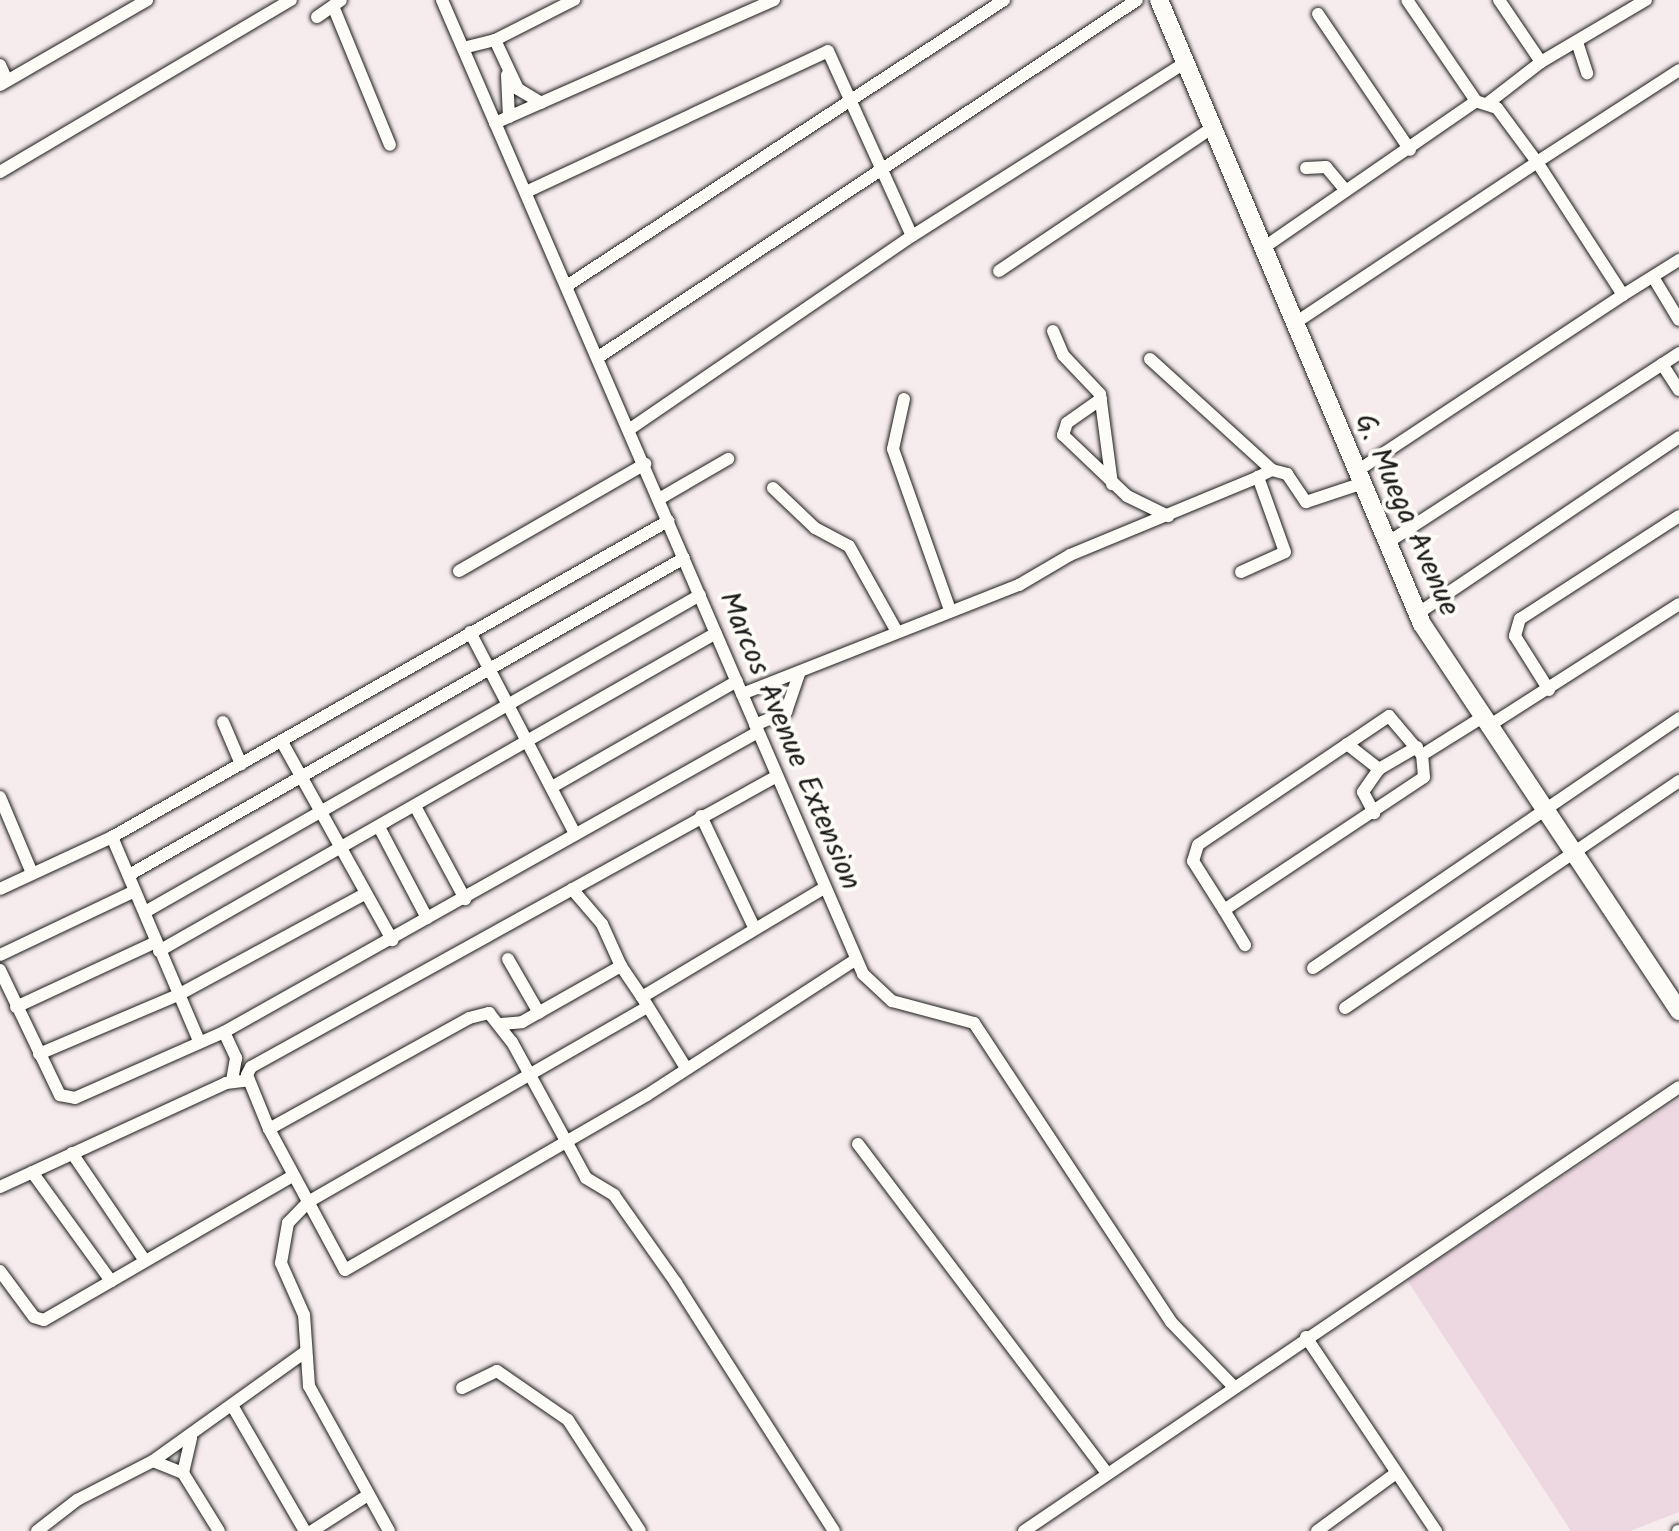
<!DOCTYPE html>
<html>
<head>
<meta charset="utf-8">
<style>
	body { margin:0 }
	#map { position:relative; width:1679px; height:1531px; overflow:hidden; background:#f6ebed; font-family:Kalam,sans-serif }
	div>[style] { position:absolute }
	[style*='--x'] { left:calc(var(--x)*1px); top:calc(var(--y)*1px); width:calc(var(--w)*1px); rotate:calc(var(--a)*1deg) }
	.built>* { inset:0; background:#edd7e1 }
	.roads { filter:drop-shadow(0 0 2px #1c1c1c) drop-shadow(0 0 2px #1c1c1c) }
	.street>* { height:12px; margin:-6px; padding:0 6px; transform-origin:6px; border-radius:6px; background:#fdfcf7 }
	.secondary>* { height:18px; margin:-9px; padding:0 9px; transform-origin:9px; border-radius:9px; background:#fdfcf7 }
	span { translate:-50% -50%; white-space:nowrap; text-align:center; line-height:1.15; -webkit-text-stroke:8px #fdfcf7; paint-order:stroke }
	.street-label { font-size:30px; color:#1c1c1c }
</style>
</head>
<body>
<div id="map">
	<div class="built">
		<div style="clip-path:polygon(1679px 1099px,1679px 1512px,1630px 1531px,1571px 1531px,1407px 1280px)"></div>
	</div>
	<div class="roads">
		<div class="street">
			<div style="--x:442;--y:0;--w:1061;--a:66.62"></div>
			<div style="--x:863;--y:974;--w:40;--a:43"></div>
			<div style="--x:892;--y:1001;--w:85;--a:15"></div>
			<div style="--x:974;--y:1023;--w:358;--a:56.6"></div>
			<div style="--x:1171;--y:1322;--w:89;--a:45.9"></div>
			<div style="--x:333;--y:6;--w:150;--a:67.7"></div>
			<div style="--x:1318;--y:14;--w:164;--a:55.9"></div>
			<div style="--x:317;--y:17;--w:29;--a:-35"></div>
			<div style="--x:495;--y:40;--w:54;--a:64.9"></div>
			<div style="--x:518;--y:89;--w:27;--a:31"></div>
			<div style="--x:1577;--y:42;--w:33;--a:72"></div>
			<div style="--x:463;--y:48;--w:33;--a:-14"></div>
			<div style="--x:495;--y:40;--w:89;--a:-26.9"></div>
			<div style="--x:1541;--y:62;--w:122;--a:-30.6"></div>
			<div style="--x:0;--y:65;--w:17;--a:66"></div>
			<div style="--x:507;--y:75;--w:42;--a:87.3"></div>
			<div style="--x:0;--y:85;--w:170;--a:-30"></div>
			<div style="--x:1488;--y:103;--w:67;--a:-37.7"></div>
			<div style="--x:1541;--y:62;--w:75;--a:-124.1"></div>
			<div style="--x:495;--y:123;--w:305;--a:-23.8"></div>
			<div style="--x:1306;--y:168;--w:20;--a:-3"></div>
			<div style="--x:1326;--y:167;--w:31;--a:50"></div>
			<div style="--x:0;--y:172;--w:338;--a:-30.6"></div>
			<div style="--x:526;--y:192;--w:333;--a:-25"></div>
			<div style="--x:828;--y:51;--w:203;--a:65.6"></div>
			<div style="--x:1266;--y:246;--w:255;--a:-34.6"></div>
			<div style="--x:999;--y:271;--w:254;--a:-33.9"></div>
			<div style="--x:1653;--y:277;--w:50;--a:58.8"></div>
			<div style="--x:568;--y:285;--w:521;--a:-33.17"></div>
			<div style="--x:1623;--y:295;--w:66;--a:-32"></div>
			<div style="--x:1295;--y:323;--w:291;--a:-33.6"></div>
			<div style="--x:1537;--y:162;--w:67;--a:-126.5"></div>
			<div style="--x:1497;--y:108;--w:22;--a:-162"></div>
			<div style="--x:1476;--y:101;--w:122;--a:-124.3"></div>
			<div style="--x:1053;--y:331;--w:26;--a:67"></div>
			<div style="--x:1063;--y:355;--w:54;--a:46.5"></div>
			<div style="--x:1100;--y:394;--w:91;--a:82.4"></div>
			<div style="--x:600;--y:356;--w:644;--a:-33.54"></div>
			<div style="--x:1150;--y:359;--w:165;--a:42.3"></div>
			<div style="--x:1662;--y:364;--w:31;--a:57"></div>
			<div style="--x:904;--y:399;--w:51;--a:102.4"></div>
			<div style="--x:893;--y:449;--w:171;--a:70.5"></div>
			<div style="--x:1101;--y:399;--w:42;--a:144.8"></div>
			<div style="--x:1067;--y:423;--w:13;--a:108"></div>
			<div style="--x:1063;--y:435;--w:88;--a:43.6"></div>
			<div style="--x:1127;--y:496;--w:46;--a:26"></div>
			<div style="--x:630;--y:429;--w:342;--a:-34.4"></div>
			<div style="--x:912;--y:236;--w:321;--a:-32.4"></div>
			<div style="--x:1357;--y:471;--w:319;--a:-33.5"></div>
			<div style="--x:1623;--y:295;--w:158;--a:-122.9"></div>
			<div style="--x:1537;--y:162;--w:169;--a:-32.9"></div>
			<div style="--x:773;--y:488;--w:58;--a:43.6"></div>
			<div style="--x:815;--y:528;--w:38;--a:28"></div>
			<div style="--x:849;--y:546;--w:98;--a:60.8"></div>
			<div style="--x:659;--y:499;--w:80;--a:-30.1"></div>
			<div style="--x:1390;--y:541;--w:345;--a:-33"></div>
			<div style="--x:459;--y:571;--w:215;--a:-29.9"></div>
			<div style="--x:1241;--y:572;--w:48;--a:-24.4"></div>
			<div style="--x:1285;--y:552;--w:80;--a:-109.8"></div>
			<div style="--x:1258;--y:477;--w:16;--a:-27"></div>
			<div style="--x:1272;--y:470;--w:16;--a:15"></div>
			<div style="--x:1287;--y:474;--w:34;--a:56"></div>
			<div style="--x:1306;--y:502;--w:57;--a:-18.4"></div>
			<div style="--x:1417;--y:614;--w:316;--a:-34"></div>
			<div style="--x:470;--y:632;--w:228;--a:62.5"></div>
			<div style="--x:1549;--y:690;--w:64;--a:-122.2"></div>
			<div style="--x:1515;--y:636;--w:18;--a:-74"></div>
			<div style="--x:1520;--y:619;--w:189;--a:-32.9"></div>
			<div style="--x:742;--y:694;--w:298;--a:-21.5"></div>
			<div style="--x:1019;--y:585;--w:59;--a:-30.5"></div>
			<div style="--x:1070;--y:555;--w:204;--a:-22.5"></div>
			<div style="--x:223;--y:722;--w:46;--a:66.8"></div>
			<div style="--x:755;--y:725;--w:34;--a:-23"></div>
			<div style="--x:786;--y:712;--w:40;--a:-71.1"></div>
			<div style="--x:1487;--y:727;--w:228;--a:-32.6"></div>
			<div style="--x:282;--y:742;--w:227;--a:60.9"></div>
			<div style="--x:1347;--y:744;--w:41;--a:38"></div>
			<div style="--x:1379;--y:769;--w:28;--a:125"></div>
			<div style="--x:1363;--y:792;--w:24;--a:62"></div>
			<div style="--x:1422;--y:755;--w:51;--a:-130.2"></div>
			<div style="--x:1389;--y:716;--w:230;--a:146"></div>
			<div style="--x:1198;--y:845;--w:17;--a:107"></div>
			<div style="--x:1193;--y:861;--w:58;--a:57.7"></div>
			<div style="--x:1224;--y:910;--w:240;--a:-33.6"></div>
			<div style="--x:1424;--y:777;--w:22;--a:-95"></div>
			<div style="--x:1422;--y:755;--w:70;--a:-32.1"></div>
			<div style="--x:1379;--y:769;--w:44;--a:-30.1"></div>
			<div style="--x:777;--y:776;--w:601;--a:151.05"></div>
			<div style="--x:251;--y:1067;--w:9;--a:117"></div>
			<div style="--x:247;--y:1075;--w:58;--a:67.8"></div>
			<div style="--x:269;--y:1129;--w:160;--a:61.7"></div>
			<div style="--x:345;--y:1270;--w:349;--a:-30.1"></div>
			<div style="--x:647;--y:1095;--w:248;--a:-33"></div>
			<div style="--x:552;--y:787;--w:213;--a:-29.8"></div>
			<div style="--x:0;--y:797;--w:82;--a:67.2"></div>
			<div style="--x:415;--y:806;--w:106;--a:61.7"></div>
			<div style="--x:701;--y:816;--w:123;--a:64.5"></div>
			<div style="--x:379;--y:827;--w:103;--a:62.2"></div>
			<div style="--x:112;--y:837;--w:222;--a:66.9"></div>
			<div style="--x:129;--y:875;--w:639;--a:-29.73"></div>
			<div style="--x:0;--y:889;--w:123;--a:-24.9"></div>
			<div style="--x:112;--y:837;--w:640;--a:-29.61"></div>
			<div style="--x:572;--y:889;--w:46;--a:49.4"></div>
			<div style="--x:602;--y:924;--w:46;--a:65.7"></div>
			<div style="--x:1224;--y:910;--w:41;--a:59"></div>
			<div style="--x:145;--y:912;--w:639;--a:-29.73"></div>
			<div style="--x:159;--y:951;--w:641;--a:-29.72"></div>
			<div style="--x:0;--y:955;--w:149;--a:-25.4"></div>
			<div style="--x:508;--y:959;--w:62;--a:60.1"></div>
			<div style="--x:1313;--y:968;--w:443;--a:-34.3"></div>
			<div style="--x:0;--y:970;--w:139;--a:64.4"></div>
			<div style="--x:60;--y:1095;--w:15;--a:11"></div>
			<div style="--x:75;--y:1098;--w:163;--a:-23.9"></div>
			<div style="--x:224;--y:1032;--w:612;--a:-29.33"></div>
			<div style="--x:16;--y:1007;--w:154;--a:-24.9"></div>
			<div style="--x:1345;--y:1008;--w:404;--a:-34.2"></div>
			<div style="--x:501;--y:1024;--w:21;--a:-5"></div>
			<div style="--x:522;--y:1022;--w:114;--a:-29.5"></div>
			<div style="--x:621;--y:966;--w:37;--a:56"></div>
			<div style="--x:224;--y:1032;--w:29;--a:65"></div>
			<div style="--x:236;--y:1058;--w:23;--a:100"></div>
			<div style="--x:39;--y:1054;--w:151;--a:-23"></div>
			<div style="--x:178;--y:995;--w:213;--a:-28.4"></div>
			<div style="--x:686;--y:1068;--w:84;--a:-121.8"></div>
			<div style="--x:642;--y:997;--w:212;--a:-30.9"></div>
			<div style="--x:269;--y:1129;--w:229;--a:-29"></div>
			<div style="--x:469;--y:1018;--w:21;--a:-14"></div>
			<div style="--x:489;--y:1013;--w:37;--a:52"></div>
			<div style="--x:512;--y:1042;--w:155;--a:61.4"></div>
			<div style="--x:586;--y:1178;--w:33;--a:31"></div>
			<div style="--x:614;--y:1195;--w:108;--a:54.8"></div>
			<div style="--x:676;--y:1283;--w:294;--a:57.5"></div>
			<div style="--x:858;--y:1144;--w:413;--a:52.9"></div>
			<div style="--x:72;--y:1153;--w:130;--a:55.9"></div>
			<div style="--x:32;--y:1172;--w:135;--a:54.1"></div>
			<div style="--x:0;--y:1187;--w:249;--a:-24.7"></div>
			<div style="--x:226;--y:1083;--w:23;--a:-7"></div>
			<div style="--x:0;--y:1271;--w:57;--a:53.5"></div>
			<div style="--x:34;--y:1317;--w:10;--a:17"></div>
			<div style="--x:44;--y:1320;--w:285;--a:-30.1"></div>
			<div style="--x:1306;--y:1337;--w:234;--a:56.2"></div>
			<div style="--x:462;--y:1388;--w:39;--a:-26"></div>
			<div style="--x:497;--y:1371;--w:86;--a:34.6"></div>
			<div style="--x:568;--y:1420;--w:132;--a:57"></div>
			<div style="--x:233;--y:1407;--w:143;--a:59.9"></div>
			<div style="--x:153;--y:1461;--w:32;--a:22"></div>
			<div style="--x:183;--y:1473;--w:68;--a:58.2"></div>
			<div style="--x:183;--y:1473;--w:36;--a:-77"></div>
			<div style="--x:37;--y:1531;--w:51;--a:-37.8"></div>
			<div style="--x:77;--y:1500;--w:85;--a:-27.2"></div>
			<div style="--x:153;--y:1461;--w:186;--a:-35.6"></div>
			<div style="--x:312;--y:1531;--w:67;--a:-32.7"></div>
			<div style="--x:389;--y:1531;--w:166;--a:-118.9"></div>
			<div style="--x:309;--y:1386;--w:71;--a:-94"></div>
			<div style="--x:304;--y:1315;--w:57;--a:-113.9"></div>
			<div style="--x:281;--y:1263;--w:41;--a:-80.1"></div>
			<div style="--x:288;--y:1223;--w:29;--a:-46"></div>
			<div style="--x:308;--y:1202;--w:391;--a:-29.9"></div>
			<div style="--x:1024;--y:1531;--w:791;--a:-34.13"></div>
			<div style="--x:1317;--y:1531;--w:97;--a:-36.2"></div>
			<div style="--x:1678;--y:1531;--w:1;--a:0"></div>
		</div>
		<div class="secondary">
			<div style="--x:1159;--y:0;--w:677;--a:67.15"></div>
			<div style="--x:1422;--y:624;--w:465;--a:56.4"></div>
		</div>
	</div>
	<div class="street-label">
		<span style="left:1406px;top:515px;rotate:66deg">G. Muega Avenue</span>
		<span style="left:789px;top:741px;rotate:67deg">Marcos Avenue Extension</span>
	</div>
</div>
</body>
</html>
